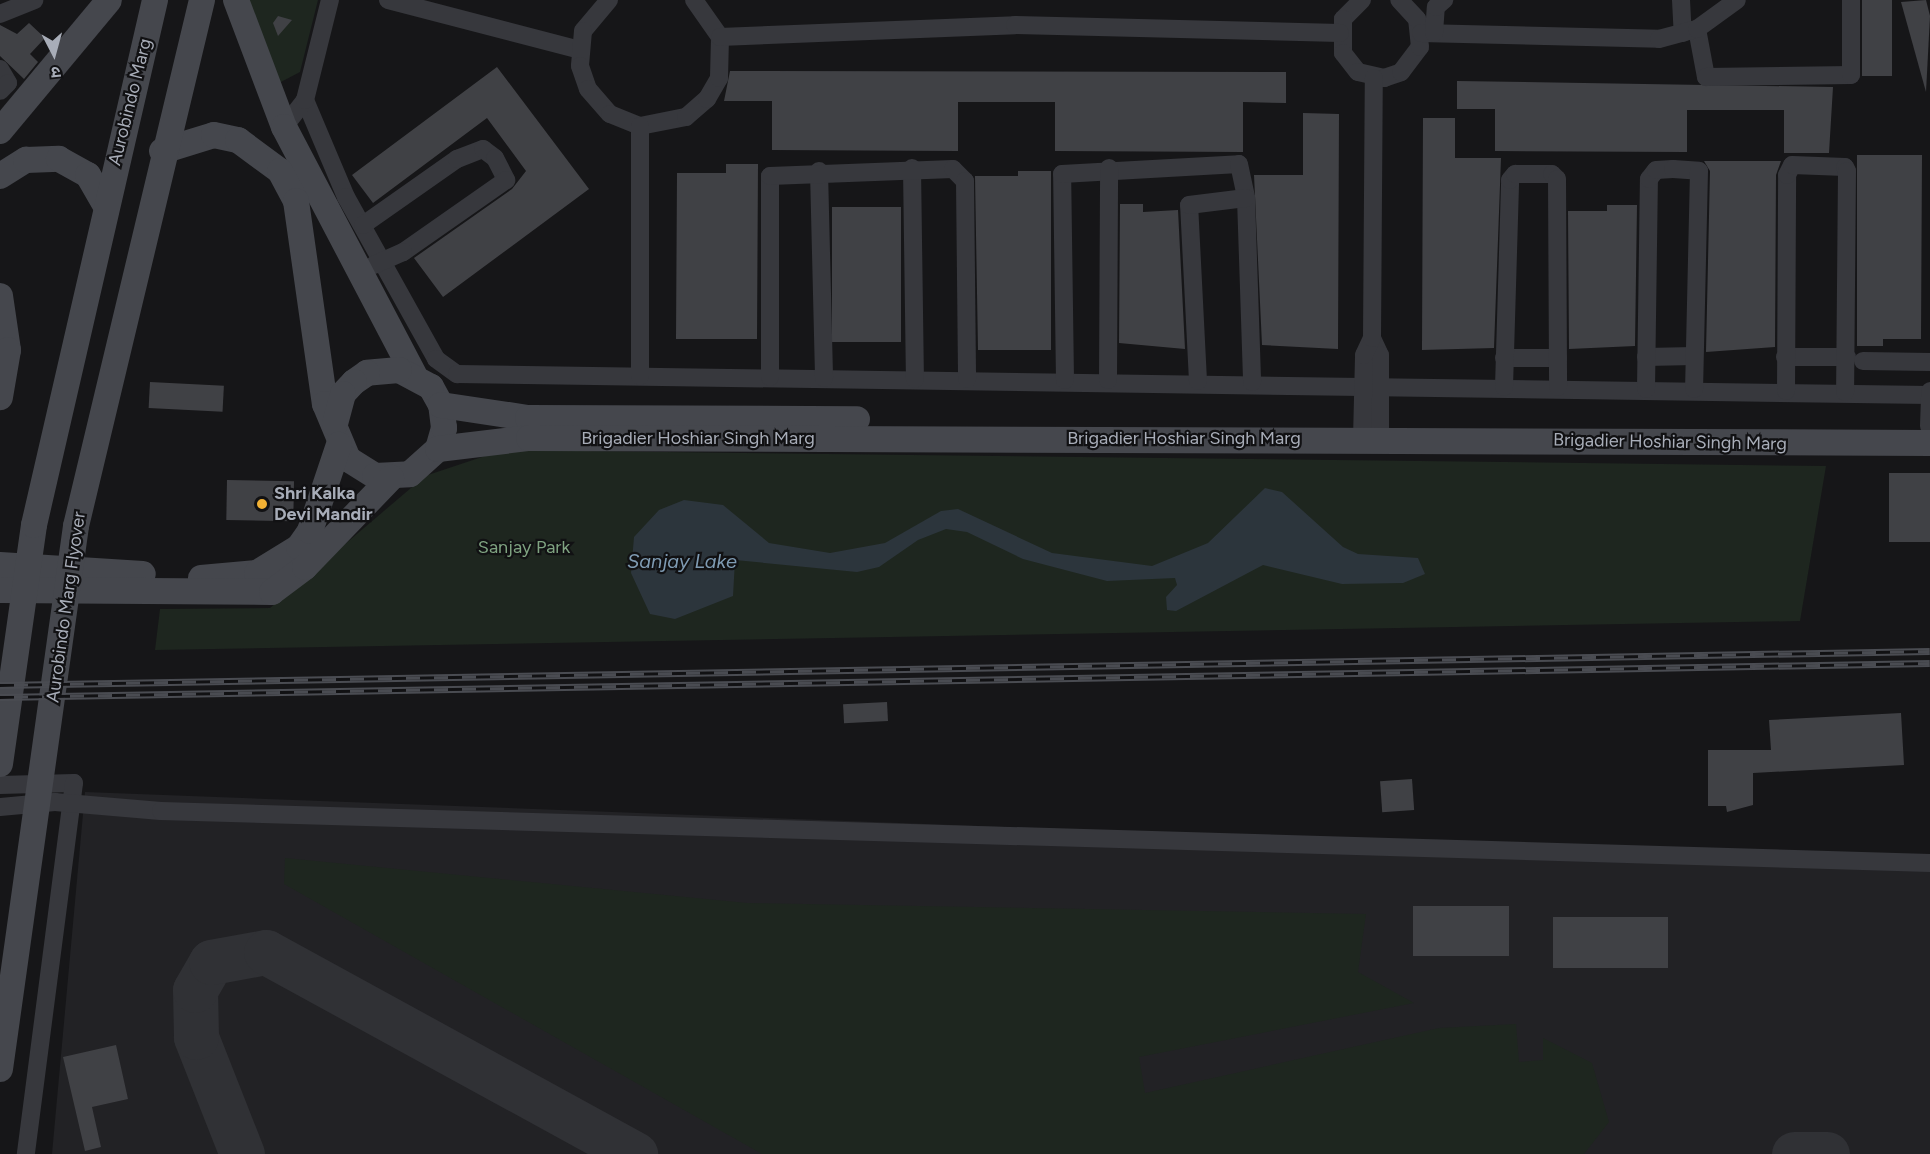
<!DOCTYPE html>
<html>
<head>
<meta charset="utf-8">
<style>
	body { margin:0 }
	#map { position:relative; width:1930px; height:1154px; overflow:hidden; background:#161618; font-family:Figtree,"Noto Sans Devanagari",sans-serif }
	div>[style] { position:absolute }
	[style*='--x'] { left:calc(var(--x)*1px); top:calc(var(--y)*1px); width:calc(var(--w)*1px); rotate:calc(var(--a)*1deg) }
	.built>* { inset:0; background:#222225 }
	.green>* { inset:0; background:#1e261f }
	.water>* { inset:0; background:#2c353c }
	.taxiway>* { height:45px; margin:-22.5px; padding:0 22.5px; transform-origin:22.5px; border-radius:22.5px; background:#303135 }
	.building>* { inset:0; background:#404145; transform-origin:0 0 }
	.street>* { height:18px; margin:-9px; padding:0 9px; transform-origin:9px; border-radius:9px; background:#37383d }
	.secondary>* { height:26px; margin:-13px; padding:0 13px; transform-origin:13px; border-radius:13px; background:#45474d }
	.rail>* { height:7px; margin-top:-3.5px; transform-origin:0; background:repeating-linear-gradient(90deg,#111113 0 14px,#4a4c52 0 28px); box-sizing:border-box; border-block:2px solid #4a4c52 }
	.dots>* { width:16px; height:16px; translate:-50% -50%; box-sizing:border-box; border:3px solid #111113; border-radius:50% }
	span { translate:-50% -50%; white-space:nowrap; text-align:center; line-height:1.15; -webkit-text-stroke:4.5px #111113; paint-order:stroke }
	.street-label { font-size:18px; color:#a8adb8 }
	.poi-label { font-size:18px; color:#a8adb8; font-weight:700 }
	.left { translate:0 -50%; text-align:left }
	.park-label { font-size:18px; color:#7fa381 }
	.water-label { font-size:20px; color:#7f9bb3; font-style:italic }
	.north { position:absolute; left:24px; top:24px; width:60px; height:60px; -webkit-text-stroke:4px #111113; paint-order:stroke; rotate:174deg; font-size:16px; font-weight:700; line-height:24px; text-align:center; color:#a8adb8 }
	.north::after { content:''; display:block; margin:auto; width:21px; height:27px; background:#a8adb8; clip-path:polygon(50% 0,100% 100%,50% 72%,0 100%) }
</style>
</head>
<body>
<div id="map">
	<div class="built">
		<div style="clip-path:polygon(85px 792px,1930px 862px,1930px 1154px,52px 1154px)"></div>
	</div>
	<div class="green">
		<div style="clip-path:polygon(247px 0,318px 0,300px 72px,279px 83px)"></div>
		<div style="clip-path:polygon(503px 450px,1826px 466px,1800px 621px,155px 650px,160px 609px,270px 608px,425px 476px)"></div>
		<div style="clip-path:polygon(285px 858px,747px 903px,1366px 914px,1358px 972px,1414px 1003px,1139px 1057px,1145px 1093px,1439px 1028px,1516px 1024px,1519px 1062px,1543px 1060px,1543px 1038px,1592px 1063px,1609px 1122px,1584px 1154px,762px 1154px,284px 884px)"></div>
	</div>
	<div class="water">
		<div style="clip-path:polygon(1265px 488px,1282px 492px,1343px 547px,1358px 554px,1418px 558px,1425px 574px,1403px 583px,1342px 584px,1263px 565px,1176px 611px,1167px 610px,1166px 597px,1177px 585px,1175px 578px,1107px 581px,1023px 559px,967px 532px,946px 529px,918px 540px,879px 567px,857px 572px,735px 560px,733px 596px,675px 619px,650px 614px,631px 573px,634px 537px,659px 510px,684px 500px,723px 505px,769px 543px,830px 553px,885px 543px,941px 511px,958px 509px,1052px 553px,1152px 566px,1208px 543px)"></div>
	</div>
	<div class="taxiway">
		<div style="--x:242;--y:1154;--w:126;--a:-111.5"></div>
		<div style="--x:196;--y:1037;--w:47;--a:-91.2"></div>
		<div style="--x:195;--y:990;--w:32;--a:-60"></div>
		<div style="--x:211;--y:962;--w:56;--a:-10.3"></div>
		<div style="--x:266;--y:952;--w:421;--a:28.7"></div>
		<div style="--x:1794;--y:1154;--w:33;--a:0"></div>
	</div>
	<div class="building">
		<div style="left:1862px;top:0;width:30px;height:76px"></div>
		<div style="clip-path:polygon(1926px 0,1930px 16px,1926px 92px,1901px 2px)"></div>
		<div style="clip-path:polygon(278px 16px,292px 20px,278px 36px,273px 23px)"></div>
		<div style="clip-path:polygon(29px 23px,45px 38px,30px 54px,38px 62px,24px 79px,0 56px,0 25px,17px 34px)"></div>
		<div style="clip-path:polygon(497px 67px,589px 189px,443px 297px,414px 258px,512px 189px,526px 171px,487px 118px,373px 203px,352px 175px)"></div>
		<div style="clip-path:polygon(730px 71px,1286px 72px,1286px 103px,1243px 102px,1243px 152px,1055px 151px,1055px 102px,958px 102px,958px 151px,772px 150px,772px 101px,724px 101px)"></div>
		<div style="clip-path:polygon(1457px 81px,1833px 87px,1829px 153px,1784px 153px,1784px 110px,1687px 110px,1687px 152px,1495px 151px,1495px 109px,1457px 109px)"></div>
		<div style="clip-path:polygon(1303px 113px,1339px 114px,1338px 349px,1262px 345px,1254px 175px,1303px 175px)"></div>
		<div style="clip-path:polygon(1423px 118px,1455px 118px,1455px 158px,1501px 158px,1494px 348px,1422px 350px)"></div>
		<div style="clip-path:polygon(1857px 155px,1922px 155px,1921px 339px,1883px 339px,1883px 346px,1857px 346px)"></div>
		<div style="clip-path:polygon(1704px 161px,1781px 161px,1776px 175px,1775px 347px,1706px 352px,1710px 171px)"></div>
		<div style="clip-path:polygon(726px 164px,758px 164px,757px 339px,676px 339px,677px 173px,726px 173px)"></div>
		<div style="clip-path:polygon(1018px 171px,1051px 171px,1051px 350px,978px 350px,975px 176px,1018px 176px)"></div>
		<div style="clip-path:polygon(1120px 204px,1143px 204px,1143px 212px,1178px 210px,1185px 349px,1119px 343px)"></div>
		<div style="clip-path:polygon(1607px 205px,1637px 205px,1635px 346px,1569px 349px,1568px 211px,1607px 211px)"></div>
		<div style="left:832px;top:207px;width:69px;height:135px"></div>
		<div style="left:150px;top:382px;width:74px;height:26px;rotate:3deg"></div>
		<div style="left:1930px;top:473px;width:69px;height:41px;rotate:90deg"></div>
		<div style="left:227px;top:480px;width:67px;height:40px;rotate:1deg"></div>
		<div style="left:887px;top:702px;width:19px;height:44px;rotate:87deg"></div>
		<div style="clip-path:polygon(1901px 713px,1904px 765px,1753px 773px,1753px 805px,1727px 812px,1726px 806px,1708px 806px,1708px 750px,1771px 750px,1769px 720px)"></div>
		<div style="left:1412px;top:779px;width:31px;height:32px;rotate:86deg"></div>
		<div style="left:1413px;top:906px;width:96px;height:50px"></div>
		<div style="left:1553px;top:917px;width:115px;height:51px"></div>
		<div style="clip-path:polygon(116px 1045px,128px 1099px,92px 1107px,101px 1147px,85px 1151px,63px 1057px)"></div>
	</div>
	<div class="street">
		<div style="--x:388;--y:0;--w:198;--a:14.6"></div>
		<div style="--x:609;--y:0;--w:40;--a:130"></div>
		<div style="--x:583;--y:31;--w:35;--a:95"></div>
		<div style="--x:580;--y:66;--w:24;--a:71"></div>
		<div style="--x:588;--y:89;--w:33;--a:49"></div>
		<div style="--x:610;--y:114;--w:32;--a:22"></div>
		<div style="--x:640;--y:126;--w:47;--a:-11.1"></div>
		<div style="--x:686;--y:117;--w:28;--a:-41"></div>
		<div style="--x:707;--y:99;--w:24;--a:-60"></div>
		<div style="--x:719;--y:78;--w:41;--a:-88.6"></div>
		<div style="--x:720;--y:37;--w:45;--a:-125.1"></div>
		<div style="--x:1362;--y:0;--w:27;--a:135"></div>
		<div style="--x:1343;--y:19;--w:34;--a:90"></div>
		<div style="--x:1343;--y:53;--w:24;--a:52"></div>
		<div style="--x:1358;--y:72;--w:27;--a:13"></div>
		<div style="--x:1384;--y:78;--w:18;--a:-19"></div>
		<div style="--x:1401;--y:72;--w:31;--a:-53"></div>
		<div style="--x:1420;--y:47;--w:28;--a:-96"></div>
		<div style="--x:1417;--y:19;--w:26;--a:-133"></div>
		<div style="--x:1681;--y:0;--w:33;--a:87"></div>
		<div style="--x:0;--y:14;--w:37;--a:-22"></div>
		<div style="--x:1697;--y:29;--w:49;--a:79.4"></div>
		<div style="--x:1706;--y:77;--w:145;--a:-0.8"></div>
		<div style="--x:1851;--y:75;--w:75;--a:-90"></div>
		<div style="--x:1421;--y:33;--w:238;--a:1.4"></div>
		<div style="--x:1659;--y:39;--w:39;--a:-15"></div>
		<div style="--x:1697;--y:29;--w:49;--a:-35.9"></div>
		<div style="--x:1434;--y:33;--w:26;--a:-86"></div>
		<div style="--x:1436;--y:7;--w:11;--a:-41"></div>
		<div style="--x:720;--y:37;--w:295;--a:-2.3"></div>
		<div style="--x:1015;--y:25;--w:325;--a:1.4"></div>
		<div style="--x:0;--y:69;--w:16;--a:60"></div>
		<div style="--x:8;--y:83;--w:11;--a:135"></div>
		<div style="--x:305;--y:100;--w:105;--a:67.1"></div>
		<div style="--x:346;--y:197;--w:185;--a:60.9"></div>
		<div style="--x:436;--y:359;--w:26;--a:36"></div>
		<div style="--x:457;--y:374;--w:1473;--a:0.82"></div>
		<div style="--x:640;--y:126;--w:250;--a:90"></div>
		<div style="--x:284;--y:127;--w:34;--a:-52"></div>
		<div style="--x:305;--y:100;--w:103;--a:-76"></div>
		<div style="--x:912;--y:168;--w:211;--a:89.2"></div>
		<div style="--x:819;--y:171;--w:207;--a:88.6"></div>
		<div style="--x:363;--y:225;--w:115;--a:-35.1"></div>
		<div style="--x:457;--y:159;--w:28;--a:-21"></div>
		<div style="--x:483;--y:149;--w:15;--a:37"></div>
		<div style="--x:495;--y:158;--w:25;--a:63"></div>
		<div style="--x:506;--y:180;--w:126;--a:145"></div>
		<div style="--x:403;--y:252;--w:32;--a:156"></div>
		<div style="--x:1372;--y:338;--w:19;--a:65"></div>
		<div style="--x:1380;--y:355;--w:84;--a:90"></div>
		<div style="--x:1646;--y:357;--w:48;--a:-1.2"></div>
		<div style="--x:1785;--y:357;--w:62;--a:0"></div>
		<div style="--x:1504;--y:358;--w:54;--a:0"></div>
		<div style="--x:1863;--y:361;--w:67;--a:0.9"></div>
		<div style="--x:770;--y:377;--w:201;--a:-90"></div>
		<div style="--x:770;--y:176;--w:183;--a:-2.2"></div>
		<div style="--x:953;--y:169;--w:17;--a:45"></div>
		<div style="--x:965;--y:181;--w:198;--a:89.4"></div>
		<div style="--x:1065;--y:380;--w:206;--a:-90.8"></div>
		<div style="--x:1062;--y:174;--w:177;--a:-3.2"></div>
		<div style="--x:1239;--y:164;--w:35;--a:78"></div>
		<div style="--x:1246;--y:198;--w:184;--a:88.1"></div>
		<div style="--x:1108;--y:380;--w:212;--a:-89.7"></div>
		<div style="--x:1198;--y:381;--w:176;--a:-92.9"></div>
		<div style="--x:1189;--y:205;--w:57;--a:-7"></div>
		<div style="--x:1504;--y:387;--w:207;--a:-88.3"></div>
		<div style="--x:1510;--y:180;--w:8;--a:-50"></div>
		<div style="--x:1515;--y:174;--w:37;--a:0"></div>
		<div style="--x:1552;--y:174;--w:7;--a:45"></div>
		<div style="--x:1557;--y:179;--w:208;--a:89.7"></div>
		<div style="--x:1646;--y:389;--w:210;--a:-89.2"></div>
		<div style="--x:1649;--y:179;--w:11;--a:-52"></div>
		<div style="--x:1656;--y:170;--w:17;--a:-3"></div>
		<div style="--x:1673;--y:169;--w:26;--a:4"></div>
		<div style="--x:1699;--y:171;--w:218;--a:91.3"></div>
		<div style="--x:1786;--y:391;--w:216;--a:-89.7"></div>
		<div style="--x:1787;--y:175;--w:11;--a:-63"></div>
		<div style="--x:1792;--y:165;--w:53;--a:2.2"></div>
		<div style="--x:1845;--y:167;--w:4;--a:63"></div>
		<div style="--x:1847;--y:171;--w:221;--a:90.5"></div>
		<div style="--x:1929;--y:426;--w:35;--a:-88"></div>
		<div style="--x:1362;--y:439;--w:84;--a:-88.6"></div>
		<div style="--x:1364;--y:355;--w:19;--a:-65"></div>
		<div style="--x:1372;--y:338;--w:260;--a:-89.6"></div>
		<div style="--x:0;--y:785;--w:74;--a:-1.5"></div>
		<div style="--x:74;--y:783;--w:374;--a:97.4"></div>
		<div style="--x:0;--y:807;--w:55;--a:-5.2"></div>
		<div style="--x:55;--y:802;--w:106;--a:4.9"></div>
		<div style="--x:161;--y:811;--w:1770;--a:1.68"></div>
	</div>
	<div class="secondary">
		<div style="--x:236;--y:0;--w:136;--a:69.3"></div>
		<div style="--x:284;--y:127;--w:280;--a:62.3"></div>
		<div style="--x:0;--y:131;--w:170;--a:-50.2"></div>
		<div style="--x:162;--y:151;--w:54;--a:-17.1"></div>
		<div style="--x:214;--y:135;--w:25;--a:12"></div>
		<div style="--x:238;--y:140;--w:52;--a:36.4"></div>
		<div style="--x:280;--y:171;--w:34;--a:62"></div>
		<div style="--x:296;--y:201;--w:205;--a:81.9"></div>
		<div style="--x:325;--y:404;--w:60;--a:67.3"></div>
		<div style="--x:348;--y:459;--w:32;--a:32"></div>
		<div style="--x:375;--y:476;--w:35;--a:-3"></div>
		<div style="--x:410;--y:474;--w:38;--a:-42"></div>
		<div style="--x:438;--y:449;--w:22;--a:-74"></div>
		<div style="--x:444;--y:428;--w:23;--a:-97"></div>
		<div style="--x:441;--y:405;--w:21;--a:-119"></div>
		<div style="--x:431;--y:387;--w:36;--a:-152"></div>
		<div style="--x:399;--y:370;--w:32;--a:175"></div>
		<div style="--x:367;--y:373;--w:16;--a:145"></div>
		<div style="--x:354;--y:382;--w:16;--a:133"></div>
		<div style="--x:343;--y:394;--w:31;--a:105"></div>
		<div style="--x:0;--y:176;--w:31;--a:-32"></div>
		<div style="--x:26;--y:160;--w:33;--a:-2"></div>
		<div style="--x:59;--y:159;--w:33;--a:29"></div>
		<div style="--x:88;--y:175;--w:34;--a:60"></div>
		<div style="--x:0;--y:296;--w:55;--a:81.6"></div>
		<div style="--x:8;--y:350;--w:48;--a:99.7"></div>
		<div style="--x:441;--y:405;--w:88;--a:8.5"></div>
		<div style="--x:528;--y:418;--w:329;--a:0.2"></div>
		<div style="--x:438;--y:449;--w:92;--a:-6.9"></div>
		<div style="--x:529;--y:438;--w:1401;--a:0.2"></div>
		<div style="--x:0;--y:565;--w:143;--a:3.6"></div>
		<div style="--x:201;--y:578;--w:56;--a:-5.1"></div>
		<div style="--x:257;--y:573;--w:49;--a:-31.8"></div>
		<div style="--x:299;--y:547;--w:19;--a:-55"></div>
		<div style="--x:310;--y:531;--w:91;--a:-71.4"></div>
		<div style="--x:0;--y:590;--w:272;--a:0.4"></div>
		<div style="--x:272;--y:592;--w:41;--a:-37.1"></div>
		<div style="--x:305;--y:567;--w:124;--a:-46"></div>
		<div style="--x:0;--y:764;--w:241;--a:-81.9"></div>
		<div style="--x:34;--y:525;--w:539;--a:-77.02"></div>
		<div style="--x:0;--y:1069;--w:548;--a:-82.03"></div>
		<div style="--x:76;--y:526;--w:541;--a:-76.53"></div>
	</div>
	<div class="rail">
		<div style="--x:0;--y:685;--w:1930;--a:-1.01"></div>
		<div style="--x:0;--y:697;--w:1930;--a:-1.01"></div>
	</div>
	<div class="dots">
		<div style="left:262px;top:504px;background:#f2b134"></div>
	</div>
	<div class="street-label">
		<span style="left:130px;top:102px;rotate:-76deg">Aurobindo Marg</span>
		<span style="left:698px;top:438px">Brigadier Hoshiar Singh Marg</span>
		<span style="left:1184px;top:438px">Brigadier Hoshiar Singh Marg</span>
		<span style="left:1670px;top:442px;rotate:1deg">Brigadier Hoshiar Singh Marg</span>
		<span style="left:66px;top:607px;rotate:-82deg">Aurobindo Marg Flyover</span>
	</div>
	<div class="poi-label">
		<span class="left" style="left:274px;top:504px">Shri Kalka<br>Devi Mandir</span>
	</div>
	<div class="park-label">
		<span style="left:524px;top:547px">Sanjay Park</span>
	</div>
	<div class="water-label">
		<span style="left:682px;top:561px">Sanjay Lake</span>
	</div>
	<div class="north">उ</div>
</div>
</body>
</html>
